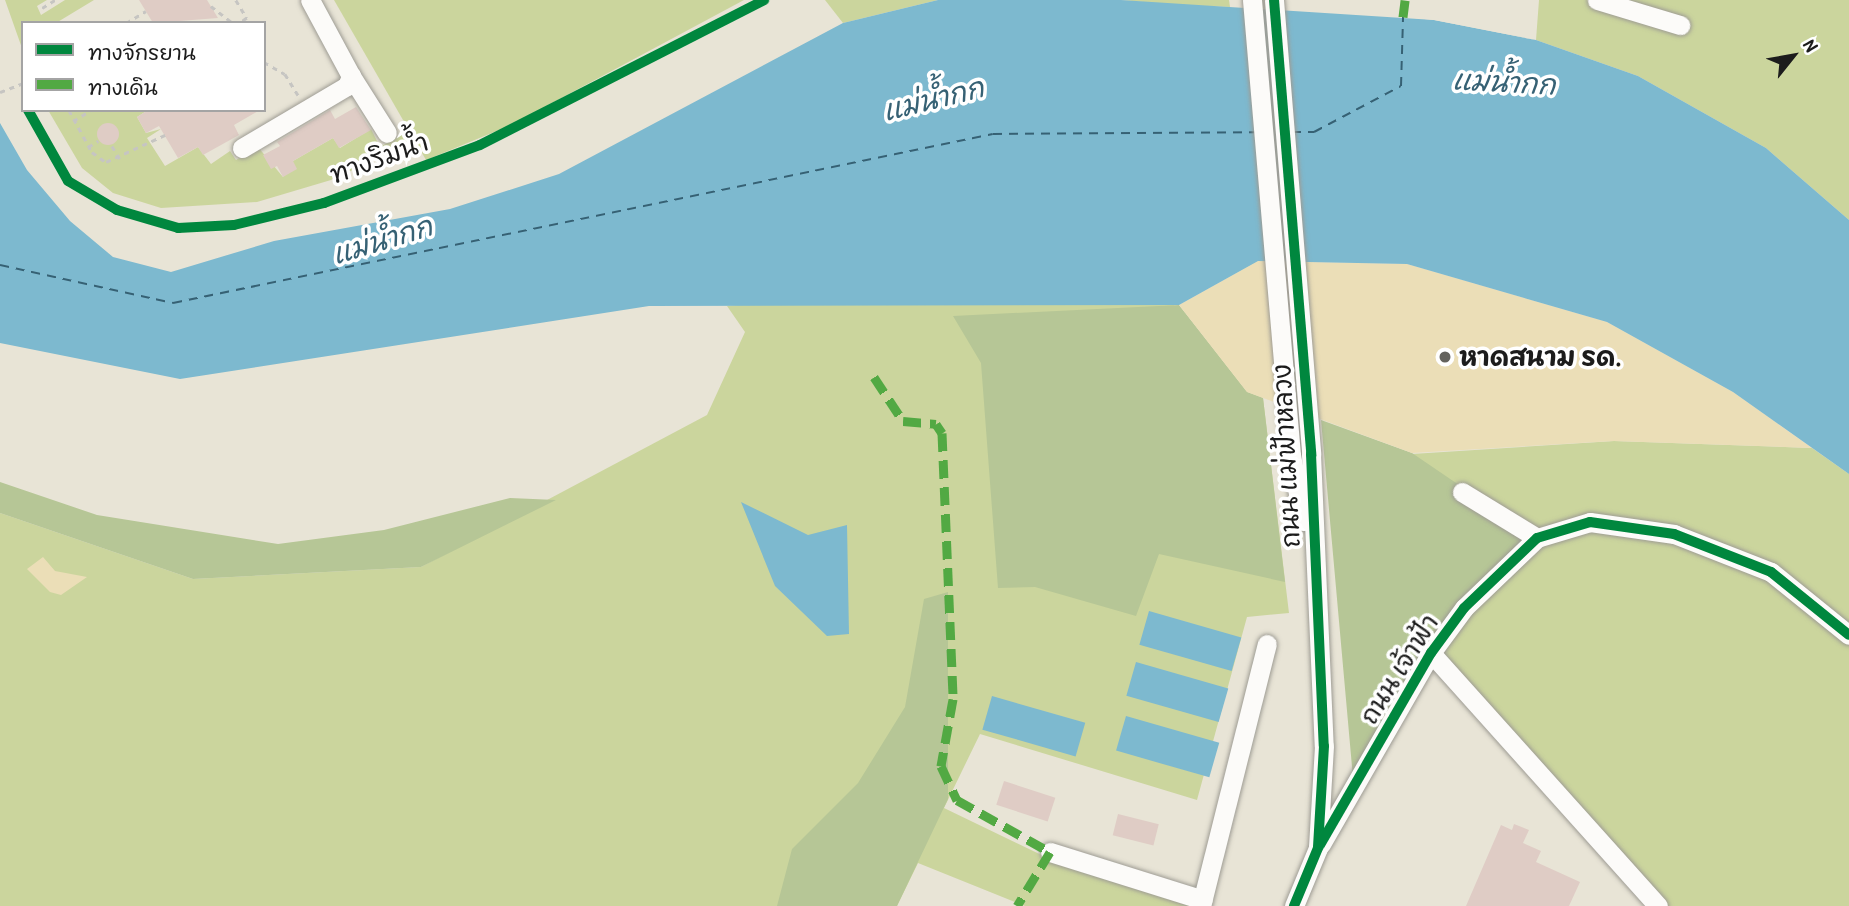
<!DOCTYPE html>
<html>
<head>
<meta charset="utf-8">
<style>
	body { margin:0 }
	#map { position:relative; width:1849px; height:906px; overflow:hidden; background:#e8e4d6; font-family:"Patrick Hand","Playpen Sans Thai",sans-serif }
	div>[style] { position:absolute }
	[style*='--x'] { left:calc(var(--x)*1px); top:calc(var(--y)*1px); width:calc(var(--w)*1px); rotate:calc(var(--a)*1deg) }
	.green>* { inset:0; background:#cbd59d }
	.forest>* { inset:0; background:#b6c696 }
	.sand>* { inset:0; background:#ebdeb7 }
	.water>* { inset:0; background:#7db9cf; transform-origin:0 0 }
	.pier>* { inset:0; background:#e8e4d6 }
	.ferry>* { height:2px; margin-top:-1px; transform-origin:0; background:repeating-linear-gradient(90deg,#366174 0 9px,transparent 0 16px) }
	.building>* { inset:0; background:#dfccc5; transform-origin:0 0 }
	.round { border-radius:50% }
	.path>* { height:2.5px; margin-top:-1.25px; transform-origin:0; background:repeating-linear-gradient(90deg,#c6c5c2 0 5px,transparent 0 10px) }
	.roads { filter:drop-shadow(0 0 2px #9e9c94) drop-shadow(0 0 2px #9e9c94) }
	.minor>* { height:19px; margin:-9.5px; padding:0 9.5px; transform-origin:9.5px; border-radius:9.5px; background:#fcfbf9 }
	.quiet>* { height:9px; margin-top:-4.5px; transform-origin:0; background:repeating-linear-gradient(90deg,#52a943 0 18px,transparent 0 27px) }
	.cycleway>* { height:10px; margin:-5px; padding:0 5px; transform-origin:5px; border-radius:5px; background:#00873e }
	.dots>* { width:19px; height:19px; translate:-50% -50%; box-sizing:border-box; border:4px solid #fff; border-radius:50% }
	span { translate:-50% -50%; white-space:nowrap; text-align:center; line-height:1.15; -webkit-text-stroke:7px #fff; paint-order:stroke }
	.street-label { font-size:26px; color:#1c1c1c }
	.poi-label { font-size:26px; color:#1c1c1c; font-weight:700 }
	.left { translate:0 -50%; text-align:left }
	.water-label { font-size:28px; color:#366174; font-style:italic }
	.legend { position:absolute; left:21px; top:21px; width:245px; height:91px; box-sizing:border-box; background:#fff; border:2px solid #a4a4a4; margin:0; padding:9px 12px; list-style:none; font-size:21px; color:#1c1c1c }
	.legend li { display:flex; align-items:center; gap:14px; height:35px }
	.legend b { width:35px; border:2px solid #a4a4a4 }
	.north { position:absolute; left:1758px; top:21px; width:70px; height:70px; -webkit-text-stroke:5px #fff; paint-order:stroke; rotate:59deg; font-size:19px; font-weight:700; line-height:28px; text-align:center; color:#1c1c1c }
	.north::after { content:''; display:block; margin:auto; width:24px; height:32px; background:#1c1c1c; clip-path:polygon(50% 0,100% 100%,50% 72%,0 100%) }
</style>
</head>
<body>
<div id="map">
	<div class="green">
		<div style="clip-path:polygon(5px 0,47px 0,37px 6px,41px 15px,65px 0,94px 0,56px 23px,23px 23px,23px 51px)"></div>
		<div style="clip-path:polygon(334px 0,744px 0,511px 125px,426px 160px)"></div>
		<div style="clip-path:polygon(825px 0,938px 0,843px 23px)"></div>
		<div style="clip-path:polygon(1121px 0,1229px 0,1230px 7px,1178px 5px)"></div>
		<div style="clip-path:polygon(1539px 0,1849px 0,1849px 220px,1766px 148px,1638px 76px,1536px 40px)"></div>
		<div style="clip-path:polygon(48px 110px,148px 110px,137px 117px,146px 133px,161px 129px,147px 138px,165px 166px,198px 147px,211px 164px,230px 151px,236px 160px,258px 147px,283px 177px,293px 161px,333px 138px,340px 148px,371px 129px,380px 147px,405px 133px,410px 143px,331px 180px,257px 202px,161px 208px,113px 193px,82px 168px)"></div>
		<div style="clip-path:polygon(1258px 261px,1160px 313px,1185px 313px,1247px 392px,1263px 398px,1289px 613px,1247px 617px,1197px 800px,980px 734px,944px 808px,1054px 861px,1192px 906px,1025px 906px,918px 863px,897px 906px,0 906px,0 513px,193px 579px,421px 567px,707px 415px,745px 332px,727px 306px)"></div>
		<div style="clip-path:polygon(1614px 441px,1812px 448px,1849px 474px,1849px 906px,1658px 906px,1431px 653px,1462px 492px,1412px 454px)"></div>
	</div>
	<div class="forest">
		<div style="clip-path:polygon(1179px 305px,1247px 392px,1263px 398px,1285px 582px,1159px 554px,1136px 616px,1035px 587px,998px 588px,981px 363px,953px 316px)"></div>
		<div style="clip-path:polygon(1321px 420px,1412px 453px,1537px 538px,1464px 608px,1354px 789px)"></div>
		<div style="clip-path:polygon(0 482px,97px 515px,278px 544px,384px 530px,510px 498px,556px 500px,421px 567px,193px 579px,0 513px)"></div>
		<div style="clip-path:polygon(948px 592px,948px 799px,897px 906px,777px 906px,792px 849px,858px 783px,905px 707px,924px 599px)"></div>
	</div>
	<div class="sand">
		<div style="clip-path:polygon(1258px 261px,1407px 264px,1607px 322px,1733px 392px,1812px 448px,1614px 441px,1412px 453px,1247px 392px,1179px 305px)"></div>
		<div style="clip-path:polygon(43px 557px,55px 571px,87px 577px,61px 595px,50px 592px,27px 569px)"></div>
	</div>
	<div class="water">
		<div style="clip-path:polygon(938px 0,1121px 0,1434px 20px,1536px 40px,1638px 76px,1766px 148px,1849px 220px,1849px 474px,1733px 392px,1607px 322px,1407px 264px,1258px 261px,1179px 305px,649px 306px,180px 379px,0 343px,0 123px,27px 170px,70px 221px,113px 257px,171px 272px,274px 241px,450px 209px,559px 174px,843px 23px)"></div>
		<div style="clip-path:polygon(741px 502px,808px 535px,847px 525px,849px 634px,827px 636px,775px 586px)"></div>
		<div style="left:1149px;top:611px;width:96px;height:35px;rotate:16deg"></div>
		<div style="left:1136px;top:662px;width:96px;height:35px;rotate:16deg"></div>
		<div style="left:992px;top:696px;width:97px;height:35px;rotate:16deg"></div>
		<div style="left:1126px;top:716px;width:97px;height:36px;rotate:16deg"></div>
	</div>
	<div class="pier">
		<div style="clip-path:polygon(1289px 5px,1434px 17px,1536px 40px,1434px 20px)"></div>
	</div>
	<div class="ferry">
		<div style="--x:1292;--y:132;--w:22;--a:0"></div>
		<div style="--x:1314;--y:132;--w:98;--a:-27.9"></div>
		<div style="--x:1401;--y:86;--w:69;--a:-88.3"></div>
		<div style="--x:0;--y:265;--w:177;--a:12.4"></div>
		<div style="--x:173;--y:303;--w:837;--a:-11.65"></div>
		<div style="--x:993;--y:134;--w:262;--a:-0.4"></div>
	</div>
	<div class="building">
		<div style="clip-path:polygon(139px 0,207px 0,218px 18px,153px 23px)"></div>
		<div style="clip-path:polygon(356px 107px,371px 130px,339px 148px,333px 138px,293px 161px,297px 169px,283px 177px,277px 166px,271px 169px,263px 155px,280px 146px,277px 142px,330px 110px,335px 119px)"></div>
		<div style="clip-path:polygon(148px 110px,260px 110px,234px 125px,239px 135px,203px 155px,198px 147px,178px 158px,159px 126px,146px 133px,137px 117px)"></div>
		<div class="round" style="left:97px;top:123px;width:22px;height:22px"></div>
		<div style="left:1004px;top:781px;width:54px;height:25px;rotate:18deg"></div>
		<div style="left:1118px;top:814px;width:42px;height:22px;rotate:14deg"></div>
		<div style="clip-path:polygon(1514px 824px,1529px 830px,1523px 843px,1541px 851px,1536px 862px,1580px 882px,1569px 906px,1466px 906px,1501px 825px,1512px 830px)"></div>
	</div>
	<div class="path">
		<div style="--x:236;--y:0;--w:21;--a:59"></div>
		<div style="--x:247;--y:18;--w:9;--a:144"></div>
		<div style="--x:211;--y:6;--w:28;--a:38"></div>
		<div style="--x:42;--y:8;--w:15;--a:-32"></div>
		<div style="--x:126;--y:23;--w:23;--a:-31"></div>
		<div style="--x:264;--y:62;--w:24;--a:30"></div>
		<div style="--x:285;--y:74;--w:25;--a:58"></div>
		<div style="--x:0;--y:92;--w:25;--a:-21"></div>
		<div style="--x:69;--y:110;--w:48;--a:61.3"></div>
		<div style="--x:92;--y:152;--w:17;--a:36"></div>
		<div style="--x:106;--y:162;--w:65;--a:-24.6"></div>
		<div style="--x:73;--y:121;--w:21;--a:-31"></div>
		<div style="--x:112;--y:146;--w:15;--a:58"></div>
		<div style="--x:88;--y:147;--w:12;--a:-31"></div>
	</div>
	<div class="roads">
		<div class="minor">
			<div style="--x:1252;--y:0;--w:457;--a:85.1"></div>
			<div style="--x:1291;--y:455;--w:67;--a:79.7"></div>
			<div style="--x:1274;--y:0;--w:456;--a:85.3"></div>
			<div style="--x:1311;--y:454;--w:292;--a:87.5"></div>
			<div style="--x:1324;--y:746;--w:102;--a:93.4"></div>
			<div style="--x:1318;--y:848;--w:63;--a:112.5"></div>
			<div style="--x:1597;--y:0;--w:87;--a:16.8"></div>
			<div style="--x:351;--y:76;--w:67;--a:57.7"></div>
			<div style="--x:242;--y:148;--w:122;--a:-30.6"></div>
			<div style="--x:347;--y:86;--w:11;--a:-68"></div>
			<div style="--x:351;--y:76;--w:86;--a:-118.3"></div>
			<div style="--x:1462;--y:492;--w:88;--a:31.5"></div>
			<div style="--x:1431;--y:653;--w:340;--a:48.1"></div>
			<div style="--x:1321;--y:844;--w:220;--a:-60.1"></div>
			<div style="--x:1431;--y:653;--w:56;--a:-53.7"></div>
			<div style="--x:1464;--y:608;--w:101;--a:-43.8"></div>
			<div style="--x:1537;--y:538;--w:55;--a:-16.8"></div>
			<div style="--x:1590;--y:522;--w:85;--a:8.1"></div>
			<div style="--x:1674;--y:534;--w:104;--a:21.4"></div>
			<div style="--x:1771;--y:572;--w:100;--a:38.9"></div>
			<div style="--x:1050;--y:852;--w:160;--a:17.4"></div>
			<div style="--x:1201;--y:906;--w:270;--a:-75.9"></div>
		</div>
	</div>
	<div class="quiet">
		<div style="--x:1403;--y:17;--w:17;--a:-83"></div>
		<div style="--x:874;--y:377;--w:53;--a:56.6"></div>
		<div style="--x:903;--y:421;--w:33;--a:5"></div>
		<div style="--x:936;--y:424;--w:11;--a:56"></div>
		<div style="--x:942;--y:433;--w:266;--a:87.6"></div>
		<div style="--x:953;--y:699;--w:68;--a:100.2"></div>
		<div style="--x:941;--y:766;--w:38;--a:65"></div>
		<div style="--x:957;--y:800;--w:107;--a:29.2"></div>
		<div style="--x:1050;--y:852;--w:63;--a:121.4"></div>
	</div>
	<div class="cycleway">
		<div style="--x:1274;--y:0;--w:456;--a:85.3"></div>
		<div style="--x:1311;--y:454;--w:292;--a:87.5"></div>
		<div style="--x:1324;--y:746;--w:102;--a:93.4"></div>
		<div style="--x:1318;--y:848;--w:63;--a:112.5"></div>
		<div style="--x:28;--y:110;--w:81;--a:60.6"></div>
		<div style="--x:68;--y:181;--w:57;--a:30.6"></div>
		<div style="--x:117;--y:210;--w:64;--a:16.4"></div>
		<div style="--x:178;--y:228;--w:56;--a:-3.1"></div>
		<div style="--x:234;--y:225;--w:93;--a:-13.7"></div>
		<div style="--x:324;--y:203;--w:166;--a:-20.4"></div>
		<div style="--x:480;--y:145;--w:319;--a:-27"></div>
		<div style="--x:1320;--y:845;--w:222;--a:-60"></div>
		<div style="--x:1431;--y:653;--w:56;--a:-53.7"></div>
		<div style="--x:1464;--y:608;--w:101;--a:-43.8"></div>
		<div style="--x:1537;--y:538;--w:55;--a:-16.8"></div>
		<div style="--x:1590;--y:522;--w:85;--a:8.1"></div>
		<div style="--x:1674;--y:534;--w:104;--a:21.4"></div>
		<div style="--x:1771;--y:572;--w:100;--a:38.9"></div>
	</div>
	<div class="dots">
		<div style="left:1445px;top:357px;background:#63625d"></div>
	</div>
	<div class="street-label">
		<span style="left:379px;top:158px;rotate:-20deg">ทางริมน้ำ</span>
		<span style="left:1286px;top:456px;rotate:-93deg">ถนน แม่ฟ้าหลวง</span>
		<span style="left:1399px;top:669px;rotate:-58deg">ถนน เจ้าฟ้า</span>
	</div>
	<div class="poi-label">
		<span class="left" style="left:1459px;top:357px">หาดสนาม รด.</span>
	</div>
	<div class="water-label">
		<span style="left:1504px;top:82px;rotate:3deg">แม่น้ำกก</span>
		<span style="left:933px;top:99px;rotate:-14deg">แม่น้ำกก</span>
		<span style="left:382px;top:240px;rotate:-17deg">แม่น้ำกก</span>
	</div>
	<ul class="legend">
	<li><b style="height:9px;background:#00873e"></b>ทางจักรยาน</li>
	<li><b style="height:9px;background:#52a943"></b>ทางเดิน</li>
	</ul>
	<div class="north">N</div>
</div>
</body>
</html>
